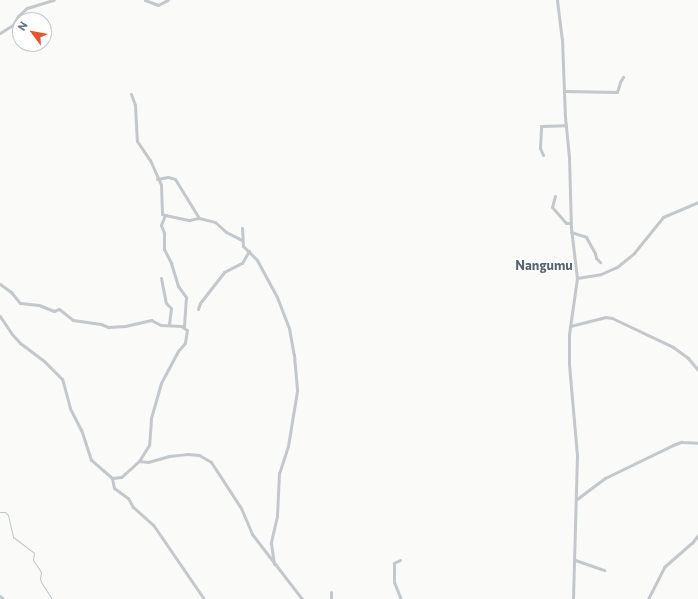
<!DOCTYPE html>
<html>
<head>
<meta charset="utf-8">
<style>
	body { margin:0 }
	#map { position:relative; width:698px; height:599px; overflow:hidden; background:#fafaf8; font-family:Commissioner,sans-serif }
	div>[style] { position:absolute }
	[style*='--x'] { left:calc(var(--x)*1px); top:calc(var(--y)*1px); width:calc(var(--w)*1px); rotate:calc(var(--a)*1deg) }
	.stream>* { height:1px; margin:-0.5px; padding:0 0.5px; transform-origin:0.5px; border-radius:0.5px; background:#bbc7cb }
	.minor>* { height:3px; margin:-1.5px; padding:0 1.5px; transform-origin:1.5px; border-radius:1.5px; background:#c3c8cc }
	span { translate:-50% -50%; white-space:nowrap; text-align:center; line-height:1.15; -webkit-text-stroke:4px #fff; paint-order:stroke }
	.quarter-label { font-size:13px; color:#57646e; font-weight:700 }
	.north { position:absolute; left:12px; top:12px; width:40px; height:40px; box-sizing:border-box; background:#fff; border:1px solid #c1c8cd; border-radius:50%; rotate:302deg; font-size:11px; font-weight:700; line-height:16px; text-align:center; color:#657683 }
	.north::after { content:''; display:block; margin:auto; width:14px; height:18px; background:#e4572e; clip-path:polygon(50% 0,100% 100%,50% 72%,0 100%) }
</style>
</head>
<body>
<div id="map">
	<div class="stream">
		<div style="--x:0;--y:512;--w:5;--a:0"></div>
		<div style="--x:5;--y:512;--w:4;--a:45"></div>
		<div style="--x:8;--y:515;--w:23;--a:77"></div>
		<div style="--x:13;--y:537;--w:26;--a:37"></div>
		<div style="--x:34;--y:553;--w:7;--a:98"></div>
		<div style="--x:33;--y:560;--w:14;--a:56"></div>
		<div style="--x:41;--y:572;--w:6;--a:99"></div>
		<div style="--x:40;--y:578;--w:4;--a:76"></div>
		<div style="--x:41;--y:582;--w:20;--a:57"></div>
	</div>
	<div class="minor">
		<div style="--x:145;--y:0;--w:14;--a:21"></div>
		<div style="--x:158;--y:5;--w:11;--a:-27"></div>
		<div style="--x:557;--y:0;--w:39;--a:83"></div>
		<div style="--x:562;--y:39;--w:78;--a:87.8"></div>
		<div style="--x:565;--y:117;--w:40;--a:84.3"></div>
		<div style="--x:569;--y:157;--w:71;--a:88.4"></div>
		<div style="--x:571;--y:228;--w:50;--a:83.2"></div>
		<div style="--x:577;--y:278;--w:57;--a:98.1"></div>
		<div style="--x:569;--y:334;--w:30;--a:90"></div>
		<div style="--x:569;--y:364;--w:91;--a:85"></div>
		<div style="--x:577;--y:455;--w:144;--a:91.6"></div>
		<div style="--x:0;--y:33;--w:15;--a:-32"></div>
		<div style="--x:13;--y:25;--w:10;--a:-61"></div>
		<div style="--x:18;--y:16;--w:12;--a:-42"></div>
		<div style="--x:27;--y:8;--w:28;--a:-17"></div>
		<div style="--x:564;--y:91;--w:53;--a:1.1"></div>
		<div style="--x:617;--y:92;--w:10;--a:-73"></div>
		<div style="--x:620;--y:82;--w:6;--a:-59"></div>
		<div style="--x:131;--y:94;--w:12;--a:70"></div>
		<div style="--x:135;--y:105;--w:36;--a:87"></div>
		<div style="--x:137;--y:141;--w:23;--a:56"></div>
		<div style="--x:150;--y:160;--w:27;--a:66"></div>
		<div style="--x:161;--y:185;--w:29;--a:88"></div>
		<div style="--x:162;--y:214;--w:3;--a:18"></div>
		<div style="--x:165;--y:215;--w:11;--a:112"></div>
		<div style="--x:161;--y:225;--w:9;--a:69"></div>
		<div style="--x:164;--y:233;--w:16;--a:90"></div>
		<div style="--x:164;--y:249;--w:16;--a:63"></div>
		<div style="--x:171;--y:263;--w:24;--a:73"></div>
		<div style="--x:178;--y:286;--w:14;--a:54"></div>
		<div style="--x:186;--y:297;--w:30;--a:94"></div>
		<div style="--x:543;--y:155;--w:8;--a:-113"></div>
		<div style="--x:540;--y:148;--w:22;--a:-87"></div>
		<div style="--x:541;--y:126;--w:25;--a:-2"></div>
		<div style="--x:157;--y:179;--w:11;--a:-10"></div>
		<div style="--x:168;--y:177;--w:7;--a:16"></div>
		<div style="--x:175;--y:179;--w:46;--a:58.4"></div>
		<div style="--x:199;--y:218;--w:16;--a:14"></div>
		<div style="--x:215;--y:222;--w:15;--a:42"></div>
		<div style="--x:226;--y:232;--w:18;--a:27"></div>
		<div style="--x:555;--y:196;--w:11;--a:105"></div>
		<div style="--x:552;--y:207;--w:21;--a:49"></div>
		<div style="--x:566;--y:223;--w:5;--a:0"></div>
		<div style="--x:165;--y:215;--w:25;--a:12"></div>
		<div style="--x:189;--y:220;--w:10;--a:-11"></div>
		<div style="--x:242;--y:228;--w:18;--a:87"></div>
		<div style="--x:243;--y:246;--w:20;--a:45"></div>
		<div style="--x:257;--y:260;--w:42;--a:61.6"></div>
		<div style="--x:277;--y:297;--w:33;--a:69"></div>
		<div style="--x:289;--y:328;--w:27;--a:80"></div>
		<div style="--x:294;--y:355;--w:36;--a:85"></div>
		<div style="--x:297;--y:391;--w:56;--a:99.3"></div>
		<div style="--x:288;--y:446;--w:28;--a:108"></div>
		<div style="--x:279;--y:473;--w:43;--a:92.7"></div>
		<div style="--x:277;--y:516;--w:28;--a:103"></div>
		<div style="--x:271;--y:543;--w:21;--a:82"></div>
		<div style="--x:571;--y:232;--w:16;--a:18"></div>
		<div style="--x:586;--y:237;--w:18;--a:61"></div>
		<div style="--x:595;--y:253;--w:5;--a:79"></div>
		<div style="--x:596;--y:258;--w:6;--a:45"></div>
		<div style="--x:161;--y:278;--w:25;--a:79"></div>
		<div style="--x:166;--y:303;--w:7;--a:45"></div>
		<div style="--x:171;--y:308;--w:17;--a:97"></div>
		<div style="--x:577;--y:278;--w:24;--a:-9"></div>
		<div style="--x:601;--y:274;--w:17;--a:-24"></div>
		<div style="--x:617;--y:267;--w:22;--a:-39"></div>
		<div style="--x:634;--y:253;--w:46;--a:-51.1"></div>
		<div style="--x:663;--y:217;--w:38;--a:-23"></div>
		<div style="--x:0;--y:284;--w:14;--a:36"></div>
		<div style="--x:11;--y:292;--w:14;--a:51"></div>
		<div style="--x:20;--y:303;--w:19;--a:6"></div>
		<div style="--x:39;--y:305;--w:16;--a:22"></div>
		<div style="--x:54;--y:311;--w:5;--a:-22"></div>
		<div style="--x:59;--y:309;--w:18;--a:38"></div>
		<div style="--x:73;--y:320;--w:28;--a:8"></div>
		<div style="--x:101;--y:324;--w:8;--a:23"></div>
		<div style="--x:108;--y:327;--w:17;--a:-3"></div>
		<div style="--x:125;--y:326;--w:27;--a:-13"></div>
		<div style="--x:151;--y:320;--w:11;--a:27"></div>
		<div style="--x:161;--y:325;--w:20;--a:3"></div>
		<div style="--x:181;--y:326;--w:7;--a:34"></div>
		<div style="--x:187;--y:330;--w:13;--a:99"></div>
		<div style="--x:185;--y:343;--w:11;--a:131"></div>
		<div style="--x:178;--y:351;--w:36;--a:118"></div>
		<div style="--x:161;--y:383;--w:37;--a:106"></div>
		<div style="--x:151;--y:419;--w:26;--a:94"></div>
		<div style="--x:149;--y:445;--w:19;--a:122"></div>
		<div style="--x:139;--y:461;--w:24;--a:138"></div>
		<div style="--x:121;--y:477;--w:9;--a:174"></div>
		<div style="--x:112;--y:478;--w:28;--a:-139"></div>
		<div style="--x:91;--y:460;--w:32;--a:-108"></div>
		<div style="--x:81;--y:430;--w:25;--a:-117"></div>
		<div style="--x:70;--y:408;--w:30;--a:-105"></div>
		<div style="--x:62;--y:379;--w:25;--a:-135"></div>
		<div style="--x:44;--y:361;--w:30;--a:-143"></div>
		<div style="--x:20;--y:343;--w:12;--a:-132"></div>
		<div style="--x:12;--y:334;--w:22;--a:-124"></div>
		<div style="--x:198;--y:309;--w:6;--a:-72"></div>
		<div style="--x:200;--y:303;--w:39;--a:-52"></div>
		<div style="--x:224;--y:272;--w:20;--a:-27"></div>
		<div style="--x:242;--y:263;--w:14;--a:-60"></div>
		<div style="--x:570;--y:326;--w:36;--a:-14"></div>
		<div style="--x:605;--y:317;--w:7;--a:8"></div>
		<div style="--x:612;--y:318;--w:68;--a:25.4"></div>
		<div style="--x:673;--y:347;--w:19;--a:36"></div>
		<div style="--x:688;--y:358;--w:16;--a:50"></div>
		<div style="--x:139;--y:461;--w:9;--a:6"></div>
		<div style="--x:148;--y:462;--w:22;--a:-16"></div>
		<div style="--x:169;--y:456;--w:18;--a:-6"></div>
		<div style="--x:187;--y:454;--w:12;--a:5"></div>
		<div style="--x:199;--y:455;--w:14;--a:30"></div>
		<div style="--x:211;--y:462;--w:55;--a:56.9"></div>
		<div style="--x:241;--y:508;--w:28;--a:67"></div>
		<div style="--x:252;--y:534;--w:82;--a:52.4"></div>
		<div style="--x:112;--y:478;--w:10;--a:79"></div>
		<div style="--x:114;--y:488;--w:17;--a:36"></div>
		<div style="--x:128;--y:498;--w:10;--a:61"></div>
		<div style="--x:133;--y:507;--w:28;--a:42"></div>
		<div style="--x:154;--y:526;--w:88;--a:55.6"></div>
		<div style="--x:577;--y:499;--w:35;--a:-37"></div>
		<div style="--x:605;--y:478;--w:76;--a:-25.9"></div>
		<div style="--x:673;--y:445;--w:9;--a:-21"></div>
		<div style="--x:681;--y:442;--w:17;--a:3"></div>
		<div style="--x:400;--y:560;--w:7;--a:153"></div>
		<div style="--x:394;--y:563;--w:19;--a:90"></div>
		<div style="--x:394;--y:582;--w:18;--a:68"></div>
		<div style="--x:575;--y:560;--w:31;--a:19"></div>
		<div style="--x:331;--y:592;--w:7;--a:90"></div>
		<div style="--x:0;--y:596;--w:4;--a:45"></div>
		<div style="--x:648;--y:599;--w:36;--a:-63"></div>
		<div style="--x:664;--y:567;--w:37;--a:-41"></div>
		<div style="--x:692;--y:543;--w:10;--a:-53"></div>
	</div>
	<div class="quarter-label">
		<span style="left:544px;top:265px">Nangumu</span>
	</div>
	<div class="north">N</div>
</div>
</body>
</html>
